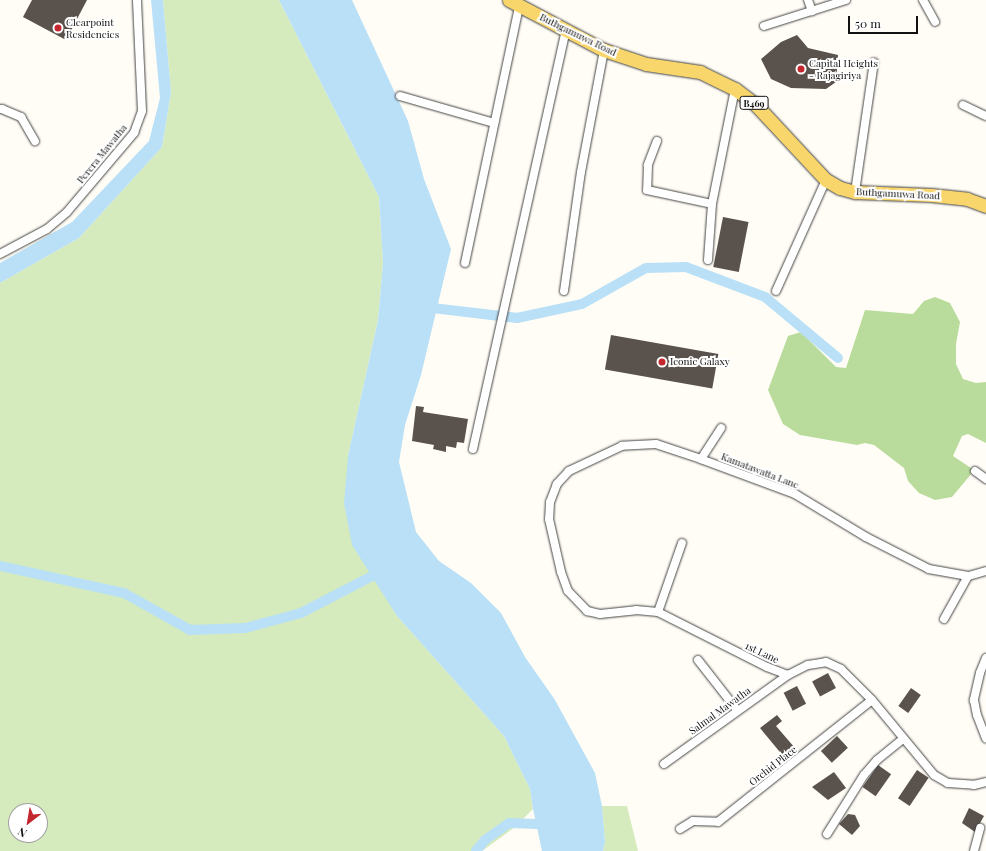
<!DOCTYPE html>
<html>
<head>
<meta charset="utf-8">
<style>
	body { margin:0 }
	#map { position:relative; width:986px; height:851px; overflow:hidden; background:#fffdf5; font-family:"Playfair Display",serif }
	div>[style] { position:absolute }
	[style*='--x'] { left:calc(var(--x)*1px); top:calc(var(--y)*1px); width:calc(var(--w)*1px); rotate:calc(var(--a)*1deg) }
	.green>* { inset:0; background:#d5ebbd }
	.forest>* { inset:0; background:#b9dc9c }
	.water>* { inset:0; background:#b9e0f7 }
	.canal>* { height:10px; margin:-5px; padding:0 5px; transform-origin:5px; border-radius:5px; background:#b9e0f7 }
	.building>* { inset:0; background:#5a524d; transform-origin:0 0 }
	.roads { filter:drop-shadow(0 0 1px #444) drop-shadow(0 0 1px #444) }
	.minor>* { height:8px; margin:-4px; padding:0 4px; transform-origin:4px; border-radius:4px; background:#fff }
	.primary>* { height:13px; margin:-6.5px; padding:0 6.5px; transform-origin:6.5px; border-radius:6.5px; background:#f9d66b }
	.dots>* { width:11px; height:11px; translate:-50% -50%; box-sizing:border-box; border:2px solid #fff; border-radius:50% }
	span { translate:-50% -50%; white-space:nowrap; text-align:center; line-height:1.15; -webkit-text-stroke:4px #fff; paint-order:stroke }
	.shield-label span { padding:1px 3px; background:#fff; border:1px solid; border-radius:3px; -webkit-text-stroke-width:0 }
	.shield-label { font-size:9px; color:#111; font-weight:700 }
	.poi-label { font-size:10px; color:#111 }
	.left { translate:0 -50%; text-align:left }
	.street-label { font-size:10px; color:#111 }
	.north { position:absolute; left:8px; top:803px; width:40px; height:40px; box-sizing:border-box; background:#fff; border:1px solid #a0a0a0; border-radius:50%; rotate:211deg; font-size:11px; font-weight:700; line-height:16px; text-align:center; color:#111 }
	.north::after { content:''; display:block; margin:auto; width:14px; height:18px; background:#c4262e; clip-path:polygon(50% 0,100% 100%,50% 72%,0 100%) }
	.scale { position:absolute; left:848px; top:16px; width:70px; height:18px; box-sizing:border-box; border:2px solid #111; border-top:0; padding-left:5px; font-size:12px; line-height:14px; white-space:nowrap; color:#111; -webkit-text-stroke:3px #fff; paint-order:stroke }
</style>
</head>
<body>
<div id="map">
	<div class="green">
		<div style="clip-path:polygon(evenodd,163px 0,279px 0,379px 197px,383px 263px,378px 320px,348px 456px,397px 616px,504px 736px,530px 789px,533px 809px,515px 827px,482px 851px,0 851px,0 283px,79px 238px,162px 147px,171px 92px,163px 0,16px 811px,40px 811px,40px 835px,16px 835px,16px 811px)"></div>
		<div style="clip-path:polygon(602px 806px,627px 806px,638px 851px,603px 851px,605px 842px)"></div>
	</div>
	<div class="forest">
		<div style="clip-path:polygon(935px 297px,950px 303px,960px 322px,956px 344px,956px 364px,963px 379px,976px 383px,986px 382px,986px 443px,968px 434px,962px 436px,953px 456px,971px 468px,972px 473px,952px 497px,935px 500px,919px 493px,908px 481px,904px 468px,874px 445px,865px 443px,857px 445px,800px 435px,783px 424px,768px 390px,788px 336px,801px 332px,836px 367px,846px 368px,865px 310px,913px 314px,924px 301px)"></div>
	</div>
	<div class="water">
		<div style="clip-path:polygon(151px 0,163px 0,171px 92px,162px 147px,79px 238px,0 283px,0 263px,72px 222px,149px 141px,160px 98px)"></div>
		<div style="clip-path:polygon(279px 0,352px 0,408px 121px,424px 179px,451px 249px,421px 375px,405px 425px,399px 462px,416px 532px,439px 561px,471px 583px,501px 613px,525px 657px,555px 700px,595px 773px,602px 806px,605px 842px,603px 851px,542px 851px,533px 809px,530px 789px,504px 736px,397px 616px,352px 545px,344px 503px,348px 456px,378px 320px,383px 263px,379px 197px)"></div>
	</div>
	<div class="canal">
		<div style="--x:424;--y:307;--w:94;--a:6.7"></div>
		<div style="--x:517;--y:318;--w:66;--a:-12.2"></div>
		<div style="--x:582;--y:304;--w:73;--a:-29.4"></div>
		<div style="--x:646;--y:268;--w:40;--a:-1.4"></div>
		<div style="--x:686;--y:267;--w:85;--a:20.8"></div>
		<div style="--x:765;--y:297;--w:95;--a:39.9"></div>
		<div style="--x:0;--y:566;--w:127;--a:12.3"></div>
		<div style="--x:124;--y:593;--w:76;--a:29.3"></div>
		<div style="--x:190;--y:630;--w:55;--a:-2.1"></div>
		<div style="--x:245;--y:628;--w:58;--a:-15"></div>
		<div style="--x:301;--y:613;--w:80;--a:-27.5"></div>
		<div style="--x:476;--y:851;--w:14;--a:-51"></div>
		<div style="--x:485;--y:840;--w:29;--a:-35"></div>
		<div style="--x:509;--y:823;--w:28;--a:2"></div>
		<div style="--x:537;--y:824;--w:13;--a:13"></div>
	</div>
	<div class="building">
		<div style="clip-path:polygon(32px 0,87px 0,66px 40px,23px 17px)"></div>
		<div style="clip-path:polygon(797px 35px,808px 48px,838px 55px,836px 82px,826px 89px,791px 88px,771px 79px,761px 59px,781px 42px)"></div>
		<div style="left:723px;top:217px;width:26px;height:51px;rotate:11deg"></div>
		<div style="left:611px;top:335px;width:109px;height:35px;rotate:10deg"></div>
		<div style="clip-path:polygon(416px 406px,424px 407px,423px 412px,468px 419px,464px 443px,457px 442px,456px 448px,446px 446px,446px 452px,433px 449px,434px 445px,412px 441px)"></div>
		<div style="left:828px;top:673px;width:17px;height:18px;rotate:62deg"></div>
		<div style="left:797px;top:686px;width:20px;height:15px;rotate:63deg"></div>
		<div style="left:911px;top:688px;width:12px;height:22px;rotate:35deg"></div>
		<div style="clip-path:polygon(777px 715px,782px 721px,776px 726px,795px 748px,784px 757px,760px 728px)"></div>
		<div style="left:837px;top:736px;width:16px;height:22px;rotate:47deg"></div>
		<div style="left:878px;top:765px;width:16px;height:27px;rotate:35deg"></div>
		<div style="left:917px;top:770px;width:14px;height:34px;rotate:34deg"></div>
		<div style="clip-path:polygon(834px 772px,846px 788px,828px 800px,812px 787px)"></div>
		<div style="clip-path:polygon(969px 808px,984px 816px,975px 832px,962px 823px)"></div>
		<div style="clip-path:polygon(848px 814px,855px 815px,860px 826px,852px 835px,839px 824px)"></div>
	</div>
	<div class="roads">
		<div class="minor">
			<div style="--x:808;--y:0;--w:12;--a:70"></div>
			<div style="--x:923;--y:0;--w:25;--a:61"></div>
			<div style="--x:764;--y:26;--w:86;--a:-17.6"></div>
			<div style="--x:400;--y:96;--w:98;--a:16"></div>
			<div style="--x:963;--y:105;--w:25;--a:26"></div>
			<div style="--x:0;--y:109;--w:2;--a:0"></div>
			<div style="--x:2;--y:109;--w:21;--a:23"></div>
			<div style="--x:21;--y:117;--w:28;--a:60"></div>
			<div style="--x:657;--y:141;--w:26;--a:111"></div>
			<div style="--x:648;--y:165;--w:25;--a:92"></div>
			<div style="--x:647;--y:190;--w:66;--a:12.2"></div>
			<div style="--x:855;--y:192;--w:131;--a:-81.7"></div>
			<div style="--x:0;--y:254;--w:53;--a:-28"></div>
			<div style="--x:47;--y:229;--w:26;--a:-40"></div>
			<div style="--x:67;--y:212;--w:104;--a:-49.7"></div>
			<div style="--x:134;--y:133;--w:23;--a:-70"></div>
			<div style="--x:142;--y:111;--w:111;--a:-92.6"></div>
			<div style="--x:708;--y:260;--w:56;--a:-85.9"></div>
			<div style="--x:712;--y:204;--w:117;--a:-78.7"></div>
			<div style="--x:465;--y:263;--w:263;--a:-78.1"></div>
			<div style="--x:564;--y:291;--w:120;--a:-81.9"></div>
			<div style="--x:581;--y:172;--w:124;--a:-79.3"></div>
			<div style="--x:776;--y:291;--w:122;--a:-65.8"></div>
			<div style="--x:473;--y:449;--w:428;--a:-77.5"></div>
			<div style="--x:701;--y:459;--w:37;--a:-57"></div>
			<div style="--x:975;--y:471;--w:14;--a:36"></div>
			<div style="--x:986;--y:571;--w:19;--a:164"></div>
			<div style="--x:968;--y:576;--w:40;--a:-170"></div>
			<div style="--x:929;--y:569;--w:71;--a:-153.1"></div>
			<div style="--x:866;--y:537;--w:83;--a:-148.8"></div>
			<div style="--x:795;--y:494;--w:100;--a:-159.6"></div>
			<div style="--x:701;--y:459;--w:47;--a:-161.6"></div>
			<div style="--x:656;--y:444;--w:34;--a:177"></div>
			<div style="--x:622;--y:446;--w:59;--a:154.7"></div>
			<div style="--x:569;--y:471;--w:18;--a:133"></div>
			<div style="--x:557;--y:484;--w:19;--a:111"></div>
			<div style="--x:550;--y:502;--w:17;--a:93"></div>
			<div style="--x:549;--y:519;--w:54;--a:77.2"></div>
			<div style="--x:561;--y:572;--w:20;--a:70"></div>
			<div style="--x:568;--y:591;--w:28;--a:46"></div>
			<div style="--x:587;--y:611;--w:13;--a:13"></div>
			<div style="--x:600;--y:614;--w:36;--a:-6"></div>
			<div style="--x:636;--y:610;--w:22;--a:5"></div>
			<div style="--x:658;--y:612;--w:122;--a:26.8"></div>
			<div style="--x:767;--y:667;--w:22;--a:21"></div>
			<div style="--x:788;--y:675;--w:22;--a:-27"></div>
			<div style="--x:808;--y:665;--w:18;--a:-9"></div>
			<div style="--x:826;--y:662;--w:17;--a:25"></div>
			<div style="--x:841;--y:669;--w:44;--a:45"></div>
			<div style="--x:872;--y:700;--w:97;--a:50.4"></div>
			<div style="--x:934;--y:775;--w:16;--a:30"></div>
			<div style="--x:948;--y:783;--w:26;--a:4"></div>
			<div style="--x:974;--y:785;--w:12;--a:-14"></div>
			<div style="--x:658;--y:612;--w:73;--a:-70.8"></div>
			<div style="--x:944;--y:619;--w:49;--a:-60.8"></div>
			<div style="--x:986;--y:658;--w:16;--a:112"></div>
			<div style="--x:980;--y:673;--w:28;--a:103"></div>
			<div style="--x:974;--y:700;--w:15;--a:79"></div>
			<div style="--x:977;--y:715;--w:25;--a:69"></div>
			<div style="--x:698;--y:660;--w:63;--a:52"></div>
			<div style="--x:664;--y:764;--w:153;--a:-35.7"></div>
			<div style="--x:680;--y:829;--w:15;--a:-32"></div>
			<div style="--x:693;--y:821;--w:25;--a:2"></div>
			<div style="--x:718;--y:822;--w:196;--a:-38.4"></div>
			<div style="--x:827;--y:834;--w:70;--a:-57.9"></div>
			<div style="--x:864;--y:775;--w:20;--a:-49"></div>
			<div style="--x:877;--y:760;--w:33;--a:-39"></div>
			<div style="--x:974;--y:851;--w:24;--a:-75"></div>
		</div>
		<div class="primary">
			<div style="--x:509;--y:0;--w:107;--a:27.8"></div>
			<div style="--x:604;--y:50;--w:44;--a:18.4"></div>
			<div style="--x:646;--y:64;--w:55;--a:8.4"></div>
			<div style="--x:700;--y:72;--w:39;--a:26"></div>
			<div style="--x:735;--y:89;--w:26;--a:37"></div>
			<div style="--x:756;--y:105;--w:103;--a:47"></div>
			<div style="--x:826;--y:180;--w:16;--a:30"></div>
			<div style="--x:840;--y:188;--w:16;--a:15"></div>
			<div style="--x:855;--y:192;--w:76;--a:2.3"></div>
			<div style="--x:931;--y:195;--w:36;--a:6"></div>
			<div style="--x:967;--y:199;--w:20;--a:20"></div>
		</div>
	</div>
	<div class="dots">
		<div style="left:58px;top:28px;background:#c4262e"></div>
		<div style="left:801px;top:69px;background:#c4262e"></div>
		<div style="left:662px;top:362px;background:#c4262e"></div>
	</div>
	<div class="shield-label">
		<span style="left:754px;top:103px">B469</span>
	</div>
	<div class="poi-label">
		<span class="left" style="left:66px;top:28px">Clearpoint<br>Residencies</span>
		<span class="left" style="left:809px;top:69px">Capital Heights<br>- Rajagiriya</span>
		<span class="left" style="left:670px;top:362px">Iconic Galaxy</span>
	</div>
	<div class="street-label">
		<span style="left:578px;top:35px;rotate:26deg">Buthgamuwa Road</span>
		<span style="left:102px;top:154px;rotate:-51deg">Perera Mawatha</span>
		<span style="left:898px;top:194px;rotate:3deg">Buthgamuwa Road</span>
		<span style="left:760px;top:471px;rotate:21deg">Kamatawatta Lane</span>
		<span style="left:762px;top:653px;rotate:25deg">1st Lane</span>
		<span style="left:720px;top:711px;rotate:-36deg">Salmal Mawatha</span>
		<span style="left:773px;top:766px;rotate:-38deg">Orchid Place</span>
	</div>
	<div class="north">N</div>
	<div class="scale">50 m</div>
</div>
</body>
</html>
